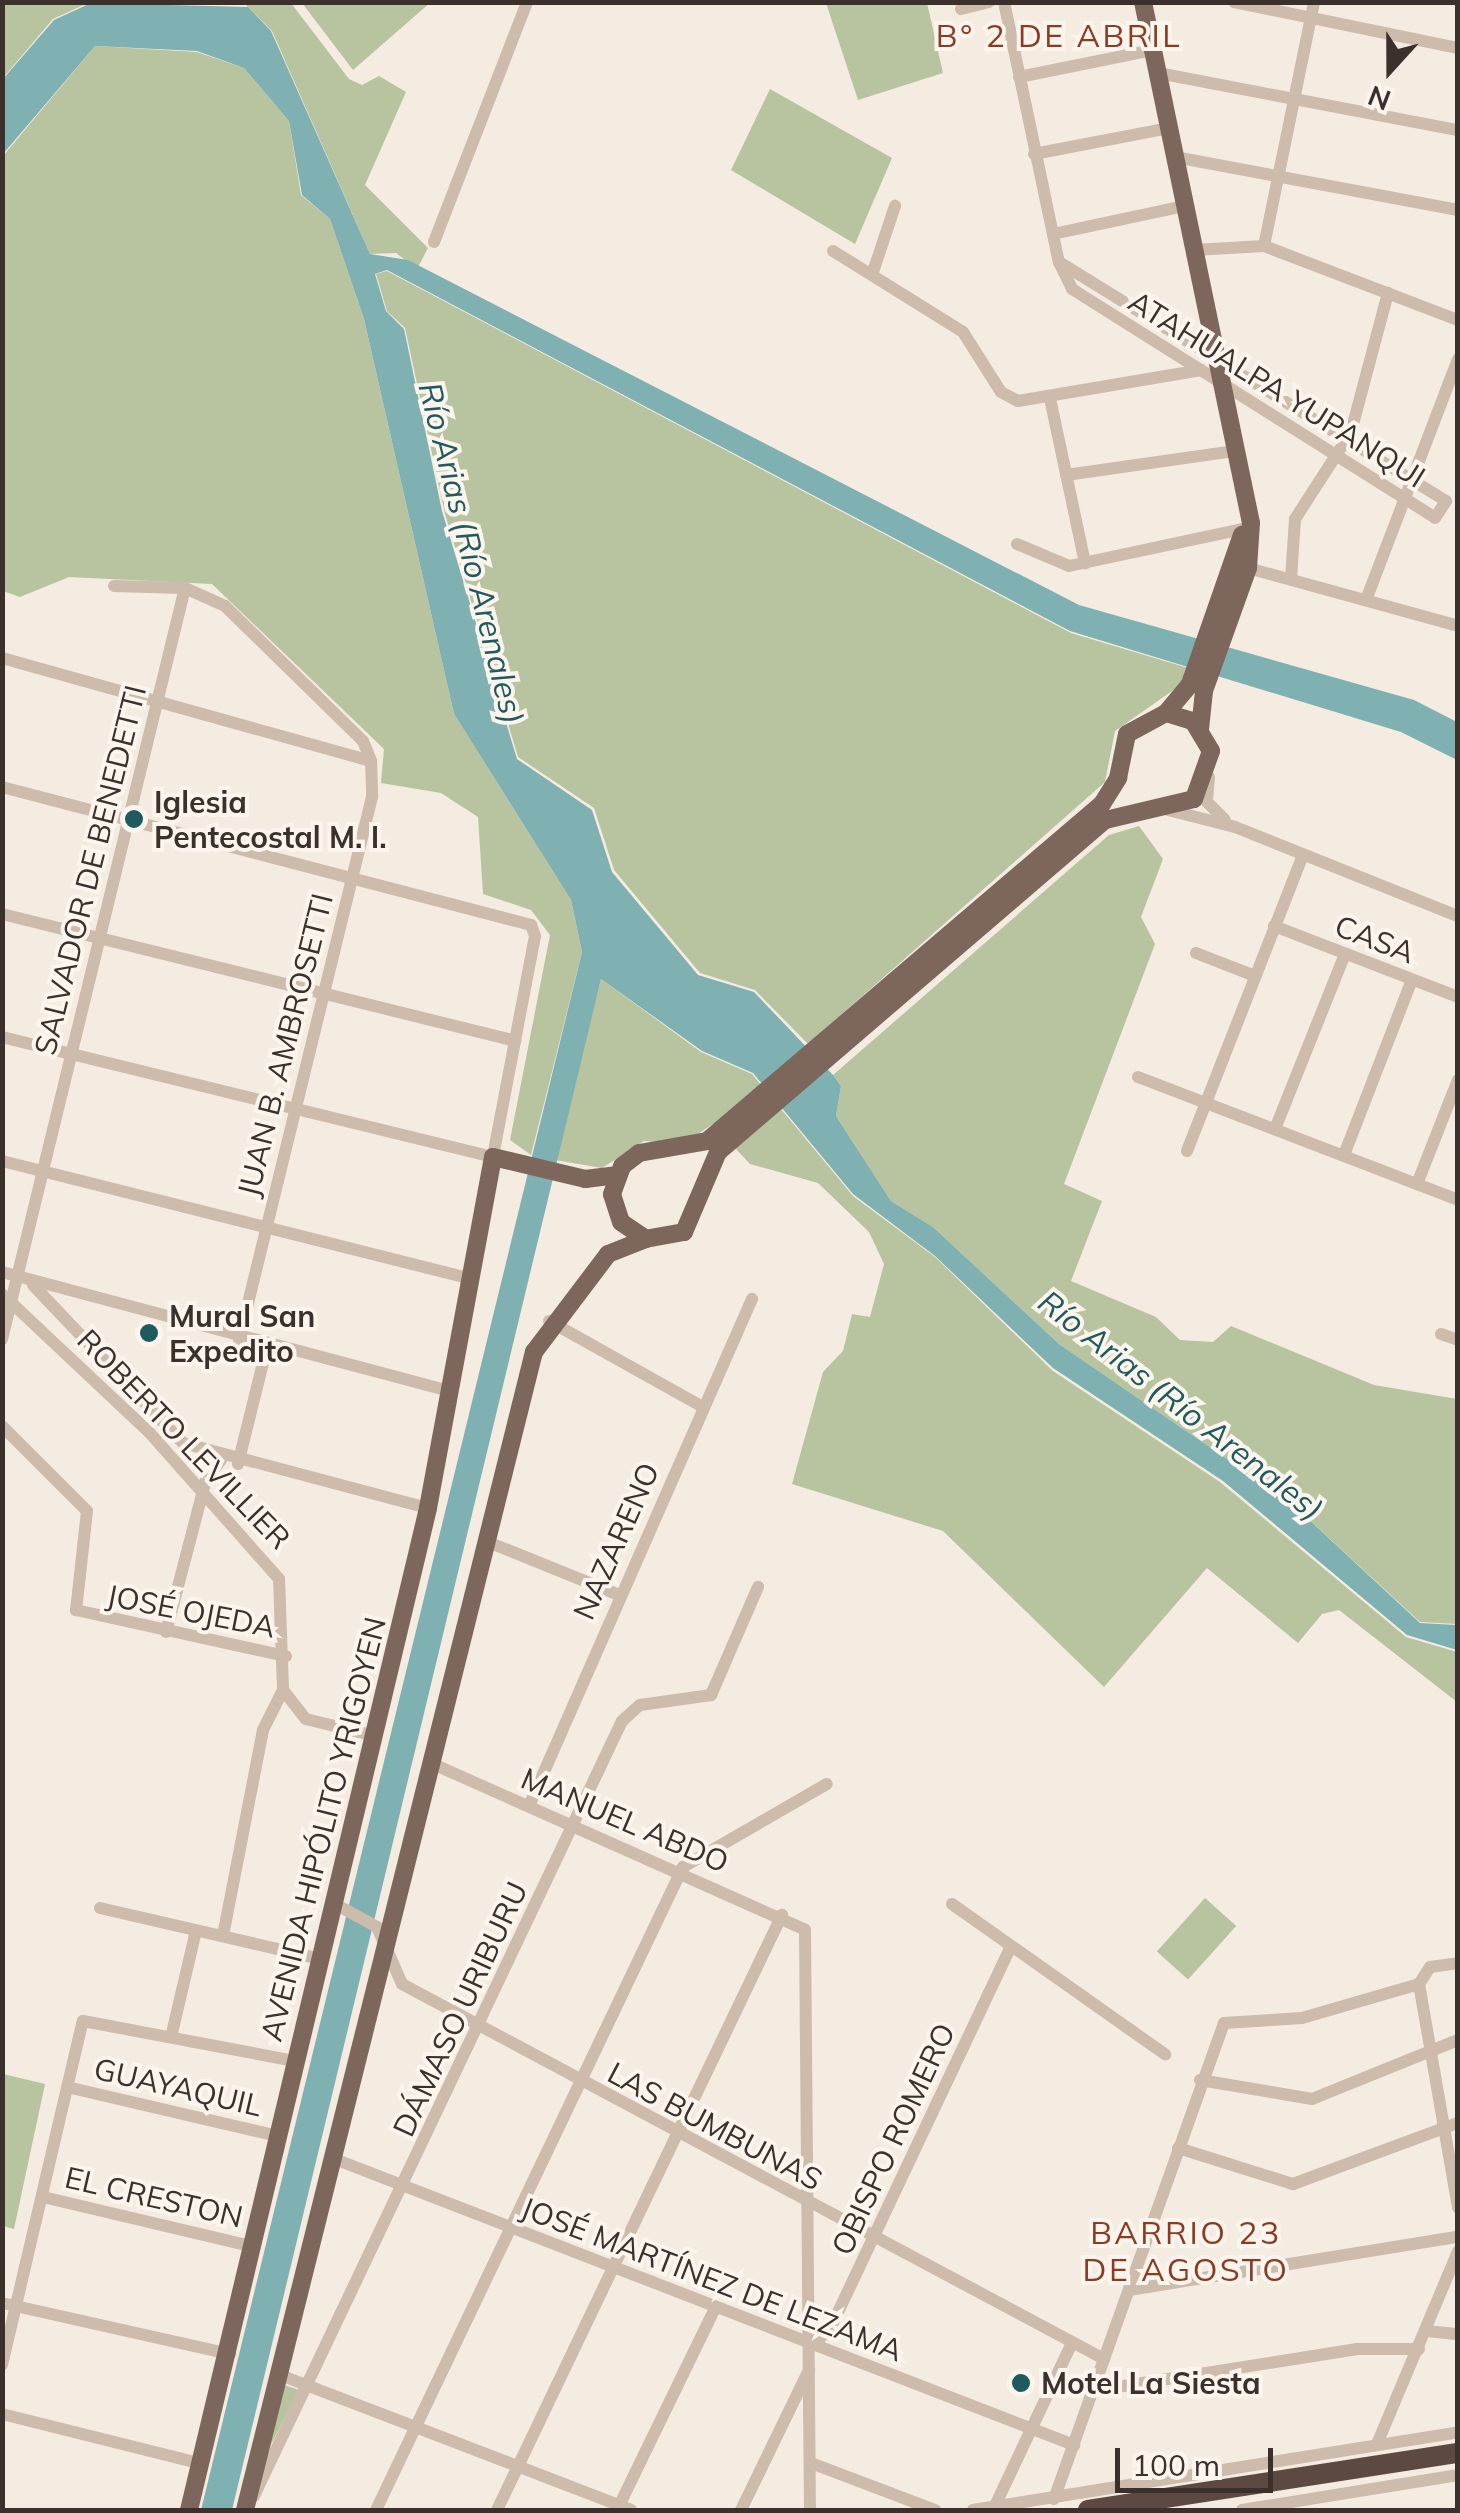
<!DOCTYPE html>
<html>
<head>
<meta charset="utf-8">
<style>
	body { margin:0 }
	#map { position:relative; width:1460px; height:2513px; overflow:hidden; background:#f4ebe1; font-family:Mulish,sans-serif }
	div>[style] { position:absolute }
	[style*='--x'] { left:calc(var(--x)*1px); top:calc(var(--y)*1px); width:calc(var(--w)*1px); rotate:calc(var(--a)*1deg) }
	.green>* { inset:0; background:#b8c4a0; transform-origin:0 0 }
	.water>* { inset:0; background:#7fb0b2 }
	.minor>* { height:12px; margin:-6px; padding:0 6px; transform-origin:6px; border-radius:6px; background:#cdbbac }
	.major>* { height:18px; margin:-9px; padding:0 9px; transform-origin:9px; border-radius:9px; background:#7d675c }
	.highway>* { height:20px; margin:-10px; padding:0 10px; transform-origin:10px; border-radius:10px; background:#5c4a42 }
	.dots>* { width:28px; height:28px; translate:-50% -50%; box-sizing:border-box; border:5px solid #fbf5ee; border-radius:50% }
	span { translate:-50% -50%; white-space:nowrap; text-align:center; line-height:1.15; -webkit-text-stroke:8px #fbf5ee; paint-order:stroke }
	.street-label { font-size:30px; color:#3b302b }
	.poi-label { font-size:30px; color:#3b302b; font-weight:700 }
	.left { translate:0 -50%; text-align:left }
	.neighbourhood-label { font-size:32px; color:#8c3b22; letter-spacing:2.5px }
	.water-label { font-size:32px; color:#1f5a5e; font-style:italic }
	.frame { position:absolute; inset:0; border:5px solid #3b302b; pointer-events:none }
	.north { position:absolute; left:1340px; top:20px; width:100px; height:100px; -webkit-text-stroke:8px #fbf5ee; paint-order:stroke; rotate:201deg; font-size:28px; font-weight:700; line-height:40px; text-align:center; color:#3b302b }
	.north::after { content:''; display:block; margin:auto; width:35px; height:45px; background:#3b302b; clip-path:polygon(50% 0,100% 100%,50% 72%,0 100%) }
	.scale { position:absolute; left:1115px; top:2448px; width:158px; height:45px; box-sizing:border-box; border:5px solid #3b302b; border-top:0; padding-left:12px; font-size:30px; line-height:35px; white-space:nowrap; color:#3b302b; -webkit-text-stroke:8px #fbf5ee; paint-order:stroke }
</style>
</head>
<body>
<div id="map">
	<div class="green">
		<div style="clip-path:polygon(3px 2px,88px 2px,88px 3px,53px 19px,3px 78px)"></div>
		<div style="clip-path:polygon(431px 2px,353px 70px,302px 3px,302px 2px)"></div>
		<div style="clip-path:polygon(244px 3px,291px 3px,349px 79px,362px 85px,379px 76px,406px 92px,365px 185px,428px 248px,417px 269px,396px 253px,370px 254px,272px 31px)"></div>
		<div style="clip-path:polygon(826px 3px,927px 3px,943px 73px,858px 100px)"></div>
		<div style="clip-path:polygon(95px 46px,197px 52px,244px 68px,289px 121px,301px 195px,330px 219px,364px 319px,454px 714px,571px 900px,582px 952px,531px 1155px,510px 1140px,550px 935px,531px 910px,483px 894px,478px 817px,441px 793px,381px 783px,384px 749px,212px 584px,69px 577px,20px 597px,3px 591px,3px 156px)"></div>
		<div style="clip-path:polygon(770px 89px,892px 158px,855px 244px,731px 170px)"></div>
		<div style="clip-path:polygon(387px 271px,1071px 633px,1188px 668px,1182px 684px,1115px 731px,1105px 782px,808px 1044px,755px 990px,700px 973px,614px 870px,594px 808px,518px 757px,445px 514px,405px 328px,387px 311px,376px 274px)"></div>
		<div style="clip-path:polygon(1139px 826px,1163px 859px,1141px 917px,1155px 944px,1064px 1184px,1102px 1201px,1071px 1281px,1156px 1317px,1180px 1340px,1213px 1342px,1231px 1326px,1374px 1385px,1457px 1399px,1457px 1624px,1420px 1622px,1290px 1502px,1059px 1344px,933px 1227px,891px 1201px,836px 1116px,841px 1086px,833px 1075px,1109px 835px)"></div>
		<div style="clip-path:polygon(601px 979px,701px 1052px,752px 1074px,853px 1196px,935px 1257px,1053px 1371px,1220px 1482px,1406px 1637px,1457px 1652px,1457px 1702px,1339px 1610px,1322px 1614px,1298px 1643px,1207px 1568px,1104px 1687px,943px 1531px,792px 1484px,823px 1372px,843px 1351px,852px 1314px,870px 1317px,884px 1264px,869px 1232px,818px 1183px,750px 1164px,713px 1124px,683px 1144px,644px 1141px,602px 1168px,555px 1160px)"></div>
		<div style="left:1205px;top:1898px;width:42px;height:72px;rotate:42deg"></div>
		<div style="clip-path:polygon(3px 2074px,45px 2084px,14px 2229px,3px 2226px)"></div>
		<div style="clip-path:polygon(284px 2385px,299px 2390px,265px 2456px)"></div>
	</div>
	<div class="water">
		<div style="clip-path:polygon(91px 3px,248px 7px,271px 31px,370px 254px,408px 260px,1079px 605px,1414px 700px,1457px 722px,1457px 760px,1401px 732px,1070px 631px,387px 270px,375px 274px,386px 311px,404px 329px,442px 511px,517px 759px,592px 810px,612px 872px,698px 975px,754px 992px,833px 1075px,841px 1086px,836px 1116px,891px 1201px,933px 1227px,1059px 1344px,1290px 1502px,1420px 1623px,1457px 1625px,1457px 1650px,1407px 1635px,1223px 1481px,1053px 1368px,935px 1256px,853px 1194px,753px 1073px,702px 1051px,601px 979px,232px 2510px,201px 2510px,582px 952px,571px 900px,454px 714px,364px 319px,330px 219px,302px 195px,289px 121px,244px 68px,197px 51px,95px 46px,3px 154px,3px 79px,54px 20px)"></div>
	</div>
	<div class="minor">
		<div style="--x:1004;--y:2;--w:266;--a:78.1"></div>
		<div style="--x:1059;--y:262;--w:30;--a:64"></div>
		<div style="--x:1072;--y:289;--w:429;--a:32.2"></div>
		<div style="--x:1435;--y:518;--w:20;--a:-57"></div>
		<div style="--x:1446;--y:501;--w:455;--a:-148.3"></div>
		<div style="--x:1234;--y:2;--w:229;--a:11.6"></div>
		<div style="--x:961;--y:9;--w:29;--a:-14"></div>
		<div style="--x:1158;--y:73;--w:305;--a:10.8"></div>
		<div style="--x:1019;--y:77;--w:137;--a:-11.4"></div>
		<div style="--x:1034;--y:154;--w:137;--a:-10.9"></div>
		<div style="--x:1175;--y:157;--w:288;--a:10.6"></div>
		<div style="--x:1053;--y:234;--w:135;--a:-12"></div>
		<div style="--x:434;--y:242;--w:257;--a:-68.8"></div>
		<div style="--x:1264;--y:246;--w:249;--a:-78.4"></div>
		<div style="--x:1194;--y:250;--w:70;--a:-3.3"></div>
		<div style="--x:1264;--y:246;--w:208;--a:20.9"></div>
		<div style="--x:833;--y:251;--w:153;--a:31.9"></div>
		<div style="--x:963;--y:332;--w:71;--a:57.7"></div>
		<div style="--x:1001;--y:392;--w:19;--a:28"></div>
		<div style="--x:1018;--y:401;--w:186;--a:-9.6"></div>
		<div style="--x:873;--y:272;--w:70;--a:-71.6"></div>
		<div style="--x:1051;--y:403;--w:164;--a:78"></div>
		<div style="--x:1066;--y:475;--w:171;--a:-8.1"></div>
		<div style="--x:1017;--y:544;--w:56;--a:22.9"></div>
		<div style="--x:1069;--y:566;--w:178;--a:-12"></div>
		<div style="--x:1248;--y:568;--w:218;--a:15.4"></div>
		<div style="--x:1291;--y:579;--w:60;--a:-86.2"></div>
		<div style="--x:1295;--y:519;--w:103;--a:-57.2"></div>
		<div style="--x:1351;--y:432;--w:144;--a:-75.1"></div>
		<div style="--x:114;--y:586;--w:71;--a:1.6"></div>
		<div style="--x:185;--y:588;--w:44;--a:24.2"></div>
		<div style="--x:225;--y:606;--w:193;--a:44.4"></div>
		<div style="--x:363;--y:741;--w:22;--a:68"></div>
		<div style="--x:371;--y:761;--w:36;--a:88"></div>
		<div style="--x:372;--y:797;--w:559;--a:103.76"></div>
		<div style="--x:1366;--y:600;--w:258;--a:-69.1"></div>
		<div style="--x:2;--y:658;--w:383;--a:15.6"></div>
		<div style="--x:1209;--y:777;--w:25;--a:95"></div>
		<div style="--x:1207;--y:802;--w:25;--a:45"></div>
		<div style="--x:2;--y:787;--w:547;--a:14.62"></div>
		<div style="--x:531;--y:925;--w:12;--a:70"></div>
		<div style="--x:535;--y:936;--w:225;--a:100.8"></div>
		<div style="--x:493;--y:1157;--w:505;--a:-166.27"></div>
		<div style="--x:1168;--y:810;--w:69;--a:14.2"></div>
		<div style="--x:1235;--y:827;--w:240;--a:21.8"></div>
		<div style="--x:2;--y:914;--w:529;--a:13.88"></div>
		<div style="--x:1274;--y:926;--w:197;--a:21.1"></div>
		<div style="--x:1196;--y:953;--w:63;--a:21.3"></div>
		<div style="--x:1138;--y:1077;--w:343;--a:21"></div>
		<div style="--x:1275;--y:1129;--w:188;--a:-68.2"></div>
		<div style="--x:1187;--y:1151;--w:318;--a:-68.6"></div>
		<div style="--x:1344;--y:1155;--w:188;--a:-68.8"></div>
		<div style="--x:2;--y:1161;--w:484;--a:14.1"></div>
		<div style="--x:1417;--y:1184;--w:112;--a:-68.5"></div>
		<div style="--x:2;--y:1272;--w:464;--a:14.9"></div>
		<div style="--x:33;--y:1285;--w:218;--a:46.5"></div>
		<div style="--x:183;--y:1443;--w:253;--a:14.9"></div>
		<div style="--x:2;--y:1294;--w:202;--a:43.2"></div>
		<div style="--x:149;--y:1432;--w:196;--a:48.5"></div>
		<div style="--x:279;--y:1579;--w:111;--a:87.9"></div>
		<div style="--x:283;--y:1690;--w:45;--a:116.6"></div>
		<div style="--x:263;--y:1730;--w:209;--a:101"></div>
		<div style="--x:549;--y:1321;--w:176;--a:29.2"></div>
		<div style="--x:1441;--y:1334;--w:18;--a:19"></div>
		<div style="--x:2;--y:1339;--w:773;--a:-76.31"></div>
		<div style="--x:2;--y:1426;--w:120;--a:45"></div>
		<div style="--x:87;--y:1511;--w:100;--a:96.3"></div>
		<div style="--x:76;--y:1610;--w:215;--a:12.4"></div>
		<div style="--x:238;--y:1464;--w:121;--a:-76.1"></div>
		<div style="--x:488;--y:1542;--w:141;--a:22"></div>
		<div style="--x:166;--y:1632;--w:157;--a:-75.3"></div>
		<div style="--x:206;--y:1480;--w:25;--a:-53"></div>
		<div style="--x:283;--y:1690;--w:37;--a:52"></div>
		<div style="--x:306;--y:1719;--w:72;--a:13.7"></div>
		<div style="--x:433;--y:1764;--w:407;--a:24"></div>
		<div style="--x:805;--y:1930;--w:580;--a:89.51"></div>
		<div style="--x:529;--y:1806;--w:554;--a:-66.26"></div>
		<div style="--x:335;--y:1904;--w:48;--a:28.7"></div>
		<div style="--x:377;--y:1927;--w:62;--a:66.3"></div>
		<div style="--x:402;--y:1984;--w:796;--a:28.11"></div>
		<div style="--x:952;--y:1904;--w:261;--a:35.2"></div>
		<div style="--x:100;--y:1908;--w:227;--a:13"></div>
		<div style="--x:1419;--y:1984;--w:227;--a:80.1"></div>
		<div style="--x:172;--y:2033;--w:105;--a:-76.8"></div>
		<div style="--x:1200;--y:2080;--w:114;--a:9.6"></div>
		<div style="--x:1312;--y:2099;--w:157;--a:-22"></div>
		<div style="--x:67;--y:2087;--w:217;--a:13.1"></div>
		<div style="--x:1178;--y:2148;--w:121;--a:17.4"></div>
		<div style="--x:1293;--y:2184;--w:176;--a:-20.3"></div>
		<div style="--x:332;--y:2158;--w:796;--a:21.15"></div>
		<div style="--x:43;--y:2197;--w:217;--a:13.3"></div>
		<div style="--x:1129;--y:2290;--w:333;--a:-9.2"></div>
		<div style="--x:2;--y:2303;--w:234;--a:12.6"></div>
		<div style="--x:1427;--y:2331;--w:31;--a:6"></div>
		<div style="--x:812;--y:2346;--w:27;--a:-45"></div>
		<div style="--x:831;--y:2327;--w:420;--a:-64.7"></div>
		<div style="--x:2;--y:2365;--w:353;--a:-76.8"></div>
		<div style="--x:83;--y:2021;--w:216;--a:10.7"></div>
		<div style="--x:280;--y:2375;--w:376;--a:21"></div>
		<div style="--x:1092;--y:2391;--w:267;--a:-9"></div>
		<div style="--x:1356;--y:2349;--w:63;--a:0"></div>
		<div style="--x:2;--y:2414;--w:206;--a:14"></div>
		<div style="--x:1377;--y:2444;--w:209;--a:-67.2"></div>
		<div style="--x:811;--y:2463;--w:133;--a:20.8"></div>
		<div style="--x:254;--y:2496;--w:858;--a:-64.6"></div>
		<div style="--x:622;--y:1721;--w:24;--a:-42"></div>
		<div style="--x:640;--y:1705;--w:72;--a:-8"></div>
		<div style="--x:711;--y:1695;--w:118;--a:-66.5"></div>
		<div style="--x:1054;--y:2499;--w:505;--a:-70.35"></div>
		<div style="--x:1224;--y:2023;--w:78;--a:-3.7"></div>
		<div style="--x:1302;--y:2018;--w:122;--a:-16.2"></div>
		<div style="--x:1419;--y:1984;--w:20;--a:-57"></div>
		<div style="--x:1430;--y:1967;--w:28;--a:-8"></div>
		<div style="--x:619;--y:2506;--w:220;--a:-64.1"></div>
		<div style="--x:376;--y:2510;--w:713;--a:-64.48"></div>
		<div style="--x:683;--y:1867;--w:166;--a:-30"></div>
		<div style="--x:497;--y:2510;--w:660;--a:-64.41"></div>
		<div style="--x:741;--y:2510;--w:156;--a:-64.1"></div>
		<div style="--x:973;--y:2510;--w:491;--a:-9.1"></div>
		<div style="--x:993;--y:2510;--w:180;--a:-64.7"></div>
		<div style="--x:1242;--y:2510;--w:219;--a:-9.2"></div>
	</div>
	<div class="major">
		<div style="--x:1143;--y:2;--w:532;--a:78.29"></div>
		<div style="--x:1251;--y:523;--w:45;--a:93.8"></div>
		<div style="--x:1248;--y:568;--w:131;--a:109.7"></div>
		<div style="--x:1204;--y:691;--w:37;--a:96"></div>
		<div style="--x:1166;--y:713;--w:28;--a:17"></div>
		<div style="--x:1193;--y:721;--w:35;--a:59"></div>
		<div style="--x:1211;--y:751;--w:51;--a:109.5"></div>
		<div style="--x:1194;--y:799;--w:91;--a:166.7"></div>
		<div style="--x:1105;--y:820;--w:510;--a:139.37"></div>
		<div style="--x:718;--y:1152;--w:87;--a:113"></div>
		<div style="--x:684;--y:1232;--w:39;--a:170"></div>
		<div style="--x:646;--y:1239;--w:30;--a:-146"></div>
		<div style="--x:621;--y:1222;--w:29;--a:-108"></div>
		<div style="--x:612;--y:1194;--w:30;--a:-70"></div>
		<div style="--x:622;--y:1166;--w:21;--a:-37"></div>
		<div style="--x:639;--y:1153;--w:69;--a:-10"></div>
		<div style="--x:707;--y:1141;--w:519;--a:-40.47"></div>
		<div style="--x:1102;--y:804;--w:31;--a:-58"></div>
		<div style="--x:1118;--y:778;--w:45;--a:-78.4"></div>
		<div style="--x:1127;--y:734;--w:44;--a:-28.3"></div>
		<div style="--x:1166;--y:713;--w:38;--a:-50"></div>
		<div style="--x:1190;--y:684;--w:158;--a:-70.8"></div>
		<div style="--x:189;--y:2510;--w:1030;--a:-76.58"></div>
		<div style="--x:428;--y:1508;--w:357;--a:-79.5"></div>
		<div style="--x:493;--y:1157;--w:95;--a:13.4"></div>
		<div style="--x:585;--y:1179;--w:31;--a:-7"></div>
		<div style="--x:245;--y:2510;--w:1194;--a:-75.99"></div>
		<div style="--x:534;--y:1352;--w:123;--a:-52.9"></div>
		<div style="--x:608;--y:1254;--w:41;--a:-21.5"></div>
	</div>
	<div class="highway">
		<div style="--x:1088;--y:2510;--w:374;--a:-8.8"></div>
	</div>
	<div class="dots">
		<div style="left:134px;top:819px;background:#1f5a5e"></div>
		<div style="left:149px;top:1333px;background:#1f5a5e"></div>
		<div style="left:1021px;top:2383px;background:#1f5a5e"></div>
	</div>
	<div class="street-label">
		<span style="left:1277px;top:389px;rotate:32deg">ATAHUALPA YUPANQUI</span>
		<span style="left:90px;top:870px;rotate:-76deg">SALVADOR DE BENEDETTI</span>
		<span style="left:1375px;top:939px;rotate:21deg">CASA</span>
		<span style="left:285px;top:1045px;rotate:-76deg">JUAN B. AMBROSETTI</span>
		<span style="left:184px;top:1439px;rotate:46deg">ROBERTO LEVILLIER</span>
		<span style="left:616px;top:1541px;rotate:-66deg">NAZARENO</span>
		<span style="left:191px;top:1611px;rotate:11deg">JOSÉ OJEDA</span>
		<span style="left:625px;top:1820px;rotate:23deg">MANUEL ABDO</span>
		<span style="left:323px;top:1829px;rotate:-76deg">AVENIDA HIPÓLITO YRIGOYEN</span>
		<span style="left:460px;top:2009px;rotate:-65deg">DÁMASO URIBURU</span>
		<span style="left:178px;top:2087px;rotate:13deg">GUAYAQUIL</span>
		<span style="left:715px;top:2126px;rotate:28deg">LAS BUMBUNAS</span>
		<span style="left:893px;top:2139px;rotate:-65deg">OBISPO ROMERO</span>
		<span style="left:154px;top:2197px;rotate:13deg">EL CRESTON</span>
		<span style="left:712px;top:2279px;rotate:21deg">JOSÉ MARTÍNEZ DE LEZAMA</span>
	</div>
	<div class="poi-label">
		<span class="left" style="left:154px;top:819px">Iglesia<br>Pentecostal M. I.</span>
		<span class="left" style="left:169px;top:1333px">Mural San<br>Expedito</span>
		<span class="left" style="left:1041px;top:2383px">Motel La Siesta</span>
	</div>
	<div class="neighbourhood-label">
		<span style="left:1059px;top:35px">B° 2 DE ABRIL</span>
		<span style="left:1186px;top:2251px">BARRIO 23<br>DE AGOSTO</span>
	</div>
	<div class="water-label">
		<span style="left:472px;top:553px;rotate:76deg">Río Arias (Río Arenales)</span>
		<span style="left:1181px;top:1405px;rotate:38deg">Río Arias (Río Arenales)</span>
	</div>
	<div class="frame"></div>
	<div class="north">N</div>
	<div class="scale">100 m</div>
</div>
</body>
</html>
